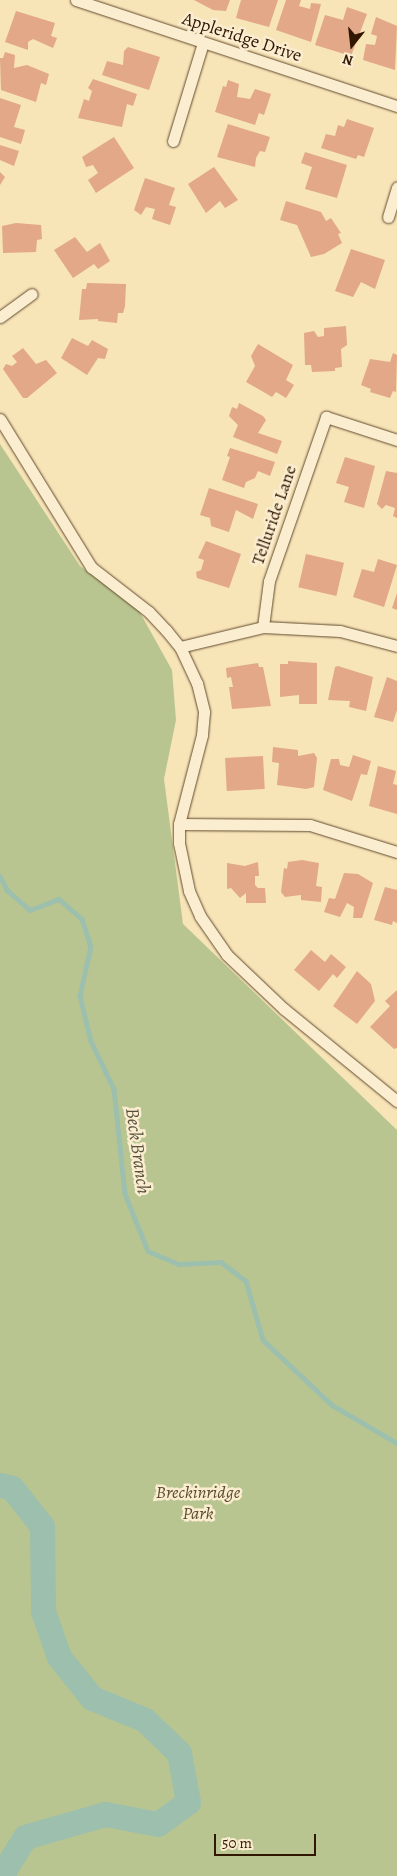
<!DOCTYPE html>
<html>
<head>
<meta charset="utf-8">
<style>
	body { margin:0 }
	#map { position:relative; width:397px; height:1876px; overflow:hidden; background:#f7e4b7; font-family:Alegreya,serif }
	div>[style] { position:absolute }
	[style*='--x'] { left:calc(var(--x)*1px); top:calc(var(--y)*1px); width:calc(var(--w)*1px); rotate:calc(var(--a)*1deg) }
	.green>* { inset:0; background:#b9c590 }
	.stream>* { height:4.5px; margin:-2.25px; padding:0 2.25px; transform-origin:2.25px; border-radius:2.25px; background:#9dbfad }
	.river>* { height:25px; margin:-12.5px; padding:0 12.5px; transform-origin:12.5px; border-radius:12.5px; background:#9dbfad }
	.building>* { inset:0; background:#e2a888; transform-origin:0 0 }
	.roads { filter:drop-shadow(0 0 1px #624a2e) drop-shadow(0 0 1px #624a2e) }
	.minor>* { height:11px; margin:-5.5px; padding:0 5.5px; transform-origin:5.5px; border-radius:5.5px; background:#faedd0 }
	span { translate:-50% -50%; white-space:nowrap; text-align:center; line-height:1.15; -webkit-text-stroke:5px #faedd0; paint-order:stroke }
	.street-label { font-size:18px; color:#311600 }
	.park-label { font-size:18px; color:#5a4b2b; font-style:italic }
	.water-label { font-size:19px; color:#57513d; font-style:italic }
	.north { position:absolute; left:327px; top:20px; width:50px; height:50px; -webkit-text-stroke:4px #faedd0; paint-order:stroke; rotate:196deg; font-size:14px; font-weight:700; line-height:20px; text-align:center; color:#311600 }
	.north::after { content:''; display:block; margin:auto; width:18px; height:22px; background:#311600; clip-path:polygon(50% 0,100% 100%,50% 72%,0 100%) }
	.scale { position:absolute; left:214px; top:1834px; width:102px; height:22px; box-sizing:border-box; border:2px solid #311600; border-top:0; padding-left:6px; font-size:15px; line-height:18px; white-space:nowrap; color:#311600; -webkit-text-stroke:4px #faedd0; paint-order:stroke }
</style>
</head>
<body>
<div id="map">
	<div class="green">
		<div style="clip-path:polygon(0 444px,80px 566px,138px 609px,172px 670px,176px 720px,164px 779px,183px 924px,397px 1130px,397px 1876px,0 1876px)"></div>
	</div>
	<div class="stream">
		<div style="--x:0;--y:876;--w:16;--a:63"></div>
		<div style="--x:7;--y:890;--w:30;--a:41"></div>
		<div style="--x:30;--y:910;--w:31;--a:-21"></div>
		<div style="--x:59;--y:899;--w:30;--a:41"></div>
		<div style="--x:82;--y:919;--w:28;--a:72"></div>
		<div style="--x:91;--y:946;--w:51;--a:102.4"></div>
		<div style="--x:80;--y:996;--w:46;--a:76.3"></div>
		<div style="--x:91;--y:1041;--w:53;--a:64.4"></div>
		<div style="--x:114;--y:1089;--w:106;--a:84"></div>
		<div style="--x:125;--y:1194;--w:61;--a:68"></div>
		<div style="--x:148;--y:1251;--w:34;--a:23"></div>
		<div style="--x:179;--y:1264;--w:42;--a:-2.7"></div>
		<div style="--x:221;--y:1262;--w:31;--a:37"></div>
		<div style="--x:246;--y:1281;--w:61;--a:73.9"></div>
		<div style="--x:263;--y:1340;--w:95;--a:43.3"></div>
		<div style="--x:332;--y:1405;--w:75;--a:30.3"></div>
	</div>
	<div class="river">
		<div style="--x:0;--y:1485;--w:12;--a:14"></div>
		<div style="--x:12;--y:1488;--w:48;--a:51.7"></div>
		<div style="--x:42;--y:1526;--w:85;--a:89.3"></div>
		<div style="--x:43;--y:1611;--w:49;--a:70.8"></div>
		<div style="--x:59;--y:1657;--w:53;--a:51.2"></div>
		<div style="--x:92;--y:1698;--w:57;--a:22.5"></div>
		<div style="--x:145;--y:1720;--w:47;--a:44.1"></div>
		<div style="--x:179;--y:1753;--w:50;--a:79.6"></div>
		<div style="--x:188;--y:1802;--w:37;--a:144"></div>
		<div style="--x:158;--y:1824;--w:54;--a:-169.3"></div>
		<div style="--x:105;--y:1814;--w:83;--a:164"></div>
		<div style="--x:25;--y:1837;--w:39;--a:122"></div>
		<div style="--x:4;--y:1870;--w:6;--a:90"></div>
	</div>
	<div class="building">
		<div style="clip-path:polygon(194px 0,230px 0,226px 11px,213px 10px)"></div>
		<div style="clip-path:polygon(241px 0,278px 0,269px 27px,236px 18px)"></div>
		<div style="clip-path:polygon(286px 0,301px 0,299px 6px,310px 9px,311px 3px,321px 4px,311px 42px,276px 30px)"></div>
		<div style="clip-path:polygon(347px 7px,367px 14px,351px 56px,315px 45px,325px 15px,343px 20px)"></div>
		<div style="clip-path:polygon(16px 11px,55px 23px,51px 36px,57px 38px,53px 48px,33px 39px,28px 42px,28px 50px,5px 42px)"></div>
		<div style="clip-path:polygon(376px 17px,397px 26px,395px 70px,363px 60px,366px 44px,375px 45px,377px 36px,371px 34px)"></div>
		<div style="clip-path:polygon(128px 47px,160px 57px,149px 90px,102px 75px,107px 61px,123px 65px,124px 51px)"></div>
		<div style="clip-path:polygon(5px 52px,15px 55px,14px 68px,27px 65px,49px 74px,46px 85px,41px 83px,36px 102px,1px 90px,0 58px,3px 58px)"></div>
		<div style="clip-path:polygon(93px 79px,137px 94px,133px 106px,127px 104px,122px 127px,78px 118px,84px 99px,89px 101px,92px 91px,88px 88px)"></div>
		<div style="clip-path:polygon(228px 80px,239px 84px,237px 97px,250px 99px,255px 89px,271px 94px,264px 115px,259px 113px,255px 125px,215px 112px,223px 86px,226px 87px)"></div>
		<div style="clip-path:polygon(0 98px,21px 105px,14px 127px,25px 130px,21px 144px,0 137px)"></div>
		<div style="clip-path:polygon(347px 119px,374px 128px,364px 157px,358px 155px,356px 159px,321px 148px,326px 134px,335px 136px,338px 125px,344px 127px)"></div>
		<div style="clip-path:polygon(228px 124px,270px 137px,265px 152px,260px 151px,256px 158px,255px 167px,217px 157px)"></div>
		<div style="clip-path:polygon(114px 137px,134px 168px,96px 193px,88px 180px,98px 173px,93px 165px,86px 167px,82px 157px)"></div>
		<div style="clip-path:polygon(0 145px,19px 151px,14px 166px,0 160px)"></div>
		<div style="clip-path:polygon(305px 152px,347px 165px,337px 198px,305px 189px,312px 167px,301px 163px)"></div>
		<div style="clip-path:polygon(214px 167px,238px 200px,225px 208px,220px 201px,206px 213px,188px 184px)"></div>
		<div style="clip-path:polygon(0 172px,5px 177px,0 185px)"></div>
		<div style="clip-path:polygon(145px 178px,175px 188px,169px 205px,176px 207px,170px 225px,152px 219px,155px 209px,146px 207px,141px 215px,134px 210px)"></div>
		<div style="clip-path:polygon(286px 201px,321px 212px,326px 221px,331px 218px,341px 233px,338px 234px,342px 243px,324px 254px,311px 257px,297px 225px,280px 220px)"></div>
		<div style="clip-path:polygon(16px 223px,41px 225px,42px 239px,37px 240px,36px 252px,3px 253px,2px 226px)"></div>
		<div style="clip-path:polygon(75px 237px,87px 252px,100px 243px,110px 261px,98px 269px,94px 264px,73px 278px,54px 250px)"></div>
		<div style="clip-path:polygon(351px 249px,385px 260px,375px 289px,361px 282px,353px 297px,335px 291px)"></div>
		<div style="clip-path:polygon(87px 283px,126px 284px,125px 306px,123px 313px,118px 313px,117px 323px,98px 321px,98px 319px,79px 320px,82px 289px,86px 289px)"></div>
		<div style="clip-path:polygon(346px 326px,347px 345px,341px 349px,342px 367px,335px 368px,335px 371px,312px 372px,311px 365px,305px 365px,304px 333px,314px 331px,318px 337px,324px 336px,324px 328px)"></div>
		<div style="clip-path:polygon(72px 338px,88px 346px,92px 340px,108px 349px,105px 359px,98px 358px,87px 375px,61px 358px)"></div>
		<div style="clip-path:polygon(258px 344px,293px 365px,286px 380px,294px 385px,286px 398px,276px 392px,272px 397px,246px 382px,255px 366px,251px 356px)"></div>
		<div style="clip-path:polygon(23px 348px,36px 364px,46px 360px,57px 373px,27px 398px,23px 398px,3px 369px,6px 364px,12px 366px,17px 362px,12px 356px)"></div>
		<div style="clip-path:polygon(393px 353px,397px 355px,396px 392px,393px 391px,390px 398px,370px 392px,371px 389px,361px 385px,370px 359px,390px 362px)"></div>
		<div style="clip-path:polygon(239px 403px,263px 416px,266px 420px,258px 433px,282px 441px,277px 454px,233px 437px,238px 425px,229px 416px,232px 407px,237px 409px)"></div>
		<div style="clip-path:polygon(230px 448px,275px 462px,270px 476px,258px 471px,255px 478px,246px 482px,244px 488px,222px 480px,230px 457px,227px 456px)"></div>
		<div style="clip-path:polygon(345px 457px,375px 466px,364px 508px,344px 502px,349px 487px,336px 483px)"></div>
		<div style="clip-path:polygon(386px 471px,397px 473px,397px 518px,393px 516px,395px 508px,386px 505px,382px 509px,377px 504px)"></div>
		<div style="clip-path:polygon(209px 488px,258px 504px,253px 519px,236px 510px,229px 532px,211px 526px,210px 518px,200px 515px)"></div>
		<div style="clip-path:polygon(206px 541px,241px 554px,229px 588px,197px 578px,196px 572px,201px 570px,204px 560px,198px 558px)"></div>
		<div style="left:306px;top:554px;width:39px;height:34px;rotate:13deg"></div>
		<div style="clip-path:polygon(378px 559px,397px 565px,384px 607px,353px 597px,362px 569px,374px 572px)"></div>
		<div style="clip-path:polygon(397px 593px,397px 610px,392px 608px)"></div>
		<div style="clip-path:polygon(288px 661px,317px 663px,317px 704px,299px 704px,299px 695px,280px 697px,280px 664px,288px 664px)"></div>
		<div style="clip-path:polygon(258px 663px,259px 667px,263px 667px,271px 706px,232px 709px,229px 687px,233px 687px,231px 677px,227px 678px,226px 668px)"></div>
		<div style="clip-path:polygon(338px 666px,373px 677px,366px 711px,349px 707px,350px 701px,328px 700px,335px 667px)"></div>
		<div style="clip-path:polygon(387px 677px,397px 681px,397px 710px,393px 722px,374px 717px)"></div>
		<div style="clip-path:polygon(273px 747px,298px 750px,298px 756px,314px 753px,317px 758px,314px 787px,306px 789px,277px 785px,279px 763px,272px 762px)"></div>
		<div style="clip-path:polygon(353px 755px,371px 761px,367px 775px,361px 774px,352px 801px,323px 790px,331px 759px,339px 759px,340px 765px,349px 767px)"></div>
		<div style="left:263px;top:756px;width:33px;height:38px;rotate:87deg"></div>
		<div style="clip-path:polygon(378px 766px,396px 771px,393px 784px,397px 785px,397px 814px,369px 806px)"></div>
		<div style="clip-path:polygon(302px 860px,319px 863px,316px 886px,322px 887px,321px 902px,301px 900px,301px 895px,285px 897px,281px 892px,284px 868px,287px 869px,288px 862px)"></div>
		<div style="clip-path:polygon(258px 862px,259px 876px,255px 876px,255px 885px,258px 888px,265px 888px,266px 903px,246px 903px,246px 893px,240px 898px,231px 888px,227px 889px,227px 863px,245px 866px)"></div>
		<div style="clip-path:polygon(344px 873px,358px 874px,373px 883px,362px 918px,353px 918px,354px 907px,347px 903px,340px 917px,324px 912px,329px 898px,335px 899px)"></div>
		<div style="clip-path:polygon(385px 887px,397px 890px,397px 923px,393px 921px,392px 925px,374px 920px)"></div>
		<div style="clip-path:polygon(311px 950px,325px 962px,331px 954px,346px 967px,337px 978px,333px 974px,319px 991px,294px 970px)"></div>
		<div style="clip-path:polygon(357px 971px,371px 984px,375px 1001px,357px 1024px,333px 1006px)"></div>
		<div style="clip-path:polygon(397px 990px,397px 1048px,394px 1049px,370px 1027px,390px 1006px,385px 1001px)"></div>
	</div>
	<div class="roads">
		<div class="minor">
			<div style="--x:76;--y:0;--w:338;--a:18.3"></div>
			<div style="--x:173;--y:141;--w:102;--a:-73"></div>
			<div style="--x:388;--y:217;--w:31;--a:-73"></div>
			<div style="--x:0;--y:317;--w:39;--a:-36"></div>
			<div style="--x:0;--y:419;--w:174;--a:58.4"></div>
			<div style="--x:91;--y:567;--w:73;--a:37.8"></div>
			<div style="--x:149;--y:612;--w:25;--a:47"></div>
			<div style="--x:166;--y:630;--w:22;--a:51"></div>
			<div style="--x:180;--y:647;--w:40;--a:65"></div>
			<div style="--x:197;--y:683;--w:30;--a:76"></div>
			<div style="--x:204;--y:712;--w:23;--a:95"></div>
			<div style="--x:202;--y:735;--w:92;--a:104.5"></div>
			<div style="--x:179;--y:824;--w:19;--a:90"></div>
			<div style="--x:179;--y:843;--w:49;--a:78.2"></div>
			<div style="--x:189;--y:891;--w:27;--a:66"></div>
			<div style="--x:200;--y:916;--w:47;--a:55.3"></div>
			<div style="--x:227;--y:955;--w:79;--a:43.5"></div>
			<div style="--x:284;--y:1009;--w:146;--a:39.2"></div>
			<div style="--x:263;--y:627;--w:46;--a:-82.6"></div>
			<div style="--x:269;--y:581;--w:174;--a:-70.8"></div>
			<div style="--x:326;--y:417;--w:75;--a:17.9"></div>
			<div style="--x:180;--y:647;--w:85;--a:-13.5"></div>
			<div style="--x:263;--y:627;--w:77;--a:3"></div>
			<div style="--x:340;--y:631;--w:59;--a:14.7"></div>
			<div style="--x:179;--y:824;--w:131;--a:0.4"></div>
			<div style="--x:310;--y:825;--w:91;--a:17.2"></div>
		</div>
	</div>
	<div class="street-label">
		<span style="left:242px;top:37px;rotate:18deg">Appleridge Drive</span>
		<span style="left:274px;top:515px;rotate:-71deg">Telluride Lane</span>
	</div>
	<div class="park-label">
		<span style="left:198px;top:1503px">Breckinridge<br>Park</span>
	</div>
	<div class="water-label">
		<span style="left:137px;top:1151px;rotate:82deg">Beck Branch</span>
	</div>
	<div class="north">N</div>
	<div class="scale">50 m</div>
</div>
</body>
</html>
